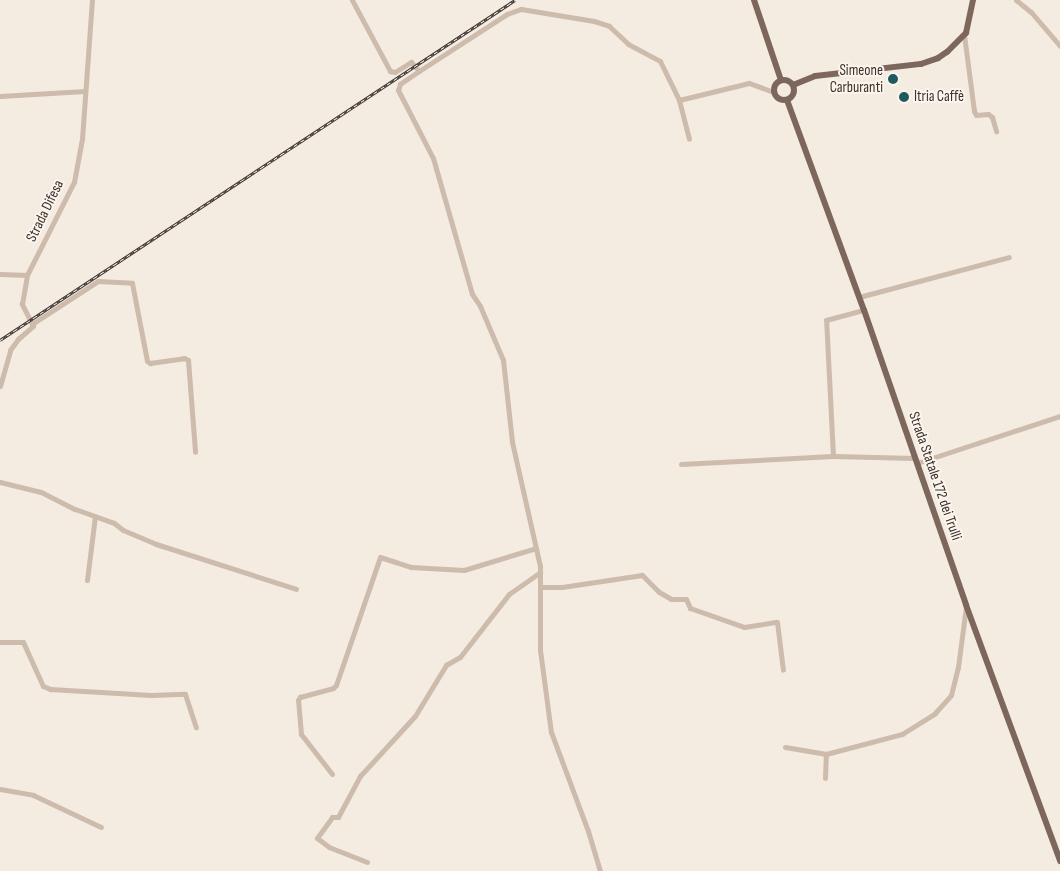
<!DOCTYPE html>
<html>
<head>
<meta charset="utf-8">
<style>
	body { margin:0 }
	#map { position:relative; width:1060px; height:871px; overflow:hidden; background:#f4ebe1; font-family:"Sofia Sans Condensed",sans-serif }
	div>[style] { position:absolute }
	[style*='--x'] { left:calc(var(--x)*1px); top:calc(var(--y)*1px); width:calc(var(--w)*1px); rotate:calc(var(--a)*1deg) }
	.minor>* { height:5px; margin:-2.5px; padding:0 2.5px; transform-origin:2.5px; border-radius:2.5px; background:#cdbbac }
	.major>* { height:6px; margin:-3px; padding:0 3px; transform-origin:3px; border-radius:3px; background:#7d675c }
	.major>.ring { margin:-3px; padding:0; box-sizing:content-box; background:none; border:6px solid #7d675c; border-radius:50% }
	.rail>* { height:3px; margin-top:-1.5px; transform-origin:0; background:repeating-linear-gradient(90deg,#fbf5ee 0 4px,#3b302b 0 8px); box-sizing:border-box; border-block:1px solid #3b302b }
	.dots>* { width:14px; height:14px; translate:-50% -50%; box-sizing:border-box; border:2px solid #fbf5ee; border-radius:50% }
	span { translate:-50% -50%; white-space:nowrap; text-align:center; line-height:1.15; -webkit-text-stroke:4px #fbf5ee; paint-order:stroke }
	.poi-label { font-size:15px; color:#3b302b }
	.right { translate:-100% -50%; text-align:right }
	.left { translate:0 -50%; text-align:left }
	.street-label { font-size:15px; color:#3b302b }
</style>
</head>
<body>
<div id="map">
	<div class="minor">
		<div style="--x:352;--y:0;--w:81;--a:61.8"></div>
		<div style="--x:390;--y:71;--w:5;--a:11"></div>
		<div style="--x:395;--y:72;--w:19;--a:-32"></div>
		<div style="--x:411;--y:62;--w:12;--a:48"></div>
		<div style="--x:419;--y:71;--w:23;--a:146"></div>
		<div style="--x:400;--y:84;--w:6;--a:108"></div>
		<div style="--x:398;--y:90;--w:76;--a:62.8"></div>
		<div style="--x:433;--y:158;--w:141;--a:74"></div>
		<div style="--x:472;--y:294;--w:14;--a:56"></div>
		<div style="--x:480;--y:306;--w:59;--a:66.9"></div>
		<div style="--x:503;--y:360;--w:82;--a:83.7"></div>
		<div style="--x:512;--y:442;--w:127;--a:77.3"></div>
		<div style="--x:540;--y:566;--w:84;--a:90"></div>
		<div style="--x:540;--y:650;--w:83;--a:82.4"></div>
		<div style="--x:551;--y:732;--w:106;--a:69.5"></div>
		<div style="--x:588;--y:831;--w:42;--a:73.3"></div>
		<div style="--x:1016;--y:0;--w:19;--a:39"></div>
		<div style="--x:1031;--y:12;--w:45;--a:49.5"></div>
		<div style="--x:964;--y:35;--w:77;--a:82.5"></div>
		<div style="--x:974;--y:111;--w:4;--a:63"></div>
		<div style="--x:976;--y:115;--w:12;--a:-5"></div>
		<div style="--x:988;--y:114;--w:5;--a:37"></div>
		<div style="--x:992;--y:117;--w:15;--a:74"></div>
		<div style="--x:419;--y:71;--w:105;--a:-32.9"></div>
		<div style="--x:507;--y:14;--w:15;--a:-20"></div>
		<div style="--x:521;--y:9;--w:74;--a:9.3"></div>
		<div style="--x:594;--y:21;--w:16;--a:18"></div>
		<div style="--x:609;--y:26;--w:26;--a:43"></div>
		<div style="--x:628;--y:44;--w:36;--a:28"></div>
		<div style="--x:660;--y:61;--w:43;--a:64"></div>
		<div style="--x:679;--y:100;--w:72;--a:-13.7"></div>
		<div style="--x:749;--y:83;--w:27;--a:20"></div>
		<div style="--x:0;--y:96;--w:85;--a:-3.4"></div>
		<div style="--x:679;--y:100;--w:40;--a:75.6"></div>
		<div style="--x:0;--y:274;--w:27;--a:2"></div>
		<div style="--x:859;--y:297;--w:155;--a:-14.9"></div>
		<div style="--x:32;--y:324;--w:79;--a:-33.1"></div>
		<div style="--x:98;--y:281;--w:34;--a:3"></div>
		<div style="--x:132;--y:283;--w:79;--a:79.1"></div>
		<div style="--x:147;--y:361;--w:4;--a:34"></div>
		<div style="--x:150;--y:363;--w:34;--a:-8"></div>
		<div style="--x:184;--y:358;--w:4;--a:27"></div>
		<div style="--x:188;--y:360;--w:92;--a:85.6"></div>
		<div style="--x:0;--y:386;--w:37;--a:-74"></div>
		<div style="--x:10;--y:350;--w:14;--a:-54"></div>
		<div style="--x:18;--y:339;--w:20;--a:-41"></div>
		<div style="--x:33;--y:326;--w:25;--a:-117"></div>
		<div style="--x:22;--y:304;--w:29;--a:-80"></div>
		<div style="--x:27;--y:275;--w:104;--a:-63.2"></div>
		<div style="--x:74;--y:182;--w:44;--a:-79.5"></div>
		<div style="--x:82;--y:139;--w:139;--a:-85.9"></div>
		<div style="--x:833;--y:456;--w:136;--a:-92.9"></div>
		<div style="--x:826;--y:320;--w:39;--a:-15"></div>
		<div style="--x:917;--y:463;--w:151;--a:-18.2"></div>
		<div style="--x:681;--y:464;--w:152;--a:-3"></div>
		<div style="--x:833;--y:456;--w:82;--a:1.4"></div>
		<div style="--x:0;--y:482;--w:42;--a:13.7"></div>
		<div style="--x:41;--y:492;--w:38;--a:27"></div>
		<div style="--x:75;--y:509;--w:41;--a:19.7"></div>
		<div style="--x:114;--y:523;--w:11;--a:38"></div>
		<div style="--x:123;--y:530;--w:36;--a:23"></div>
		<div style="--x:156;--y:544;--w:147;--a:17.8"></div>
		<div style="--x:87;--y:580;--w:64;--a:-82.9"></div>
		<div style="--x:540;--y:587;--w:22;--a:0"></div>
		<div style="--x:562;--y:587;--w:81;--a:-8.5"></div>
		<div style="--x:642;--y:575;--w:24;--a:45"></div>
		<div style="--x:659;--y:592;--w:14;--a:30"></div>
		<div style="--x:671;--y:599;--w:15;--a:0"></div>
		<div style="--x:686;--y:599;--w:10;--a:66"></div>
		<div style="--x:690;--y:608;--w:57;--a:19.4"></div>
		<div style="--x:744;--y:627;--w:33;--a:-9"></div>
		<div style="--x:777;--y:622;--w:48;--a:82.9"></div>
		<div style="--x:0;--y:642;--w:23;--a:0"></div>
		<div style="--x:23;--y:642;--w:48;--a:65.6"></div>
		<div style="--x:43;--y:686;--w:8;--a:23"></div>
		<div style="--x:50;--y:689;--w:101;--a:3.4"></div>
		<div style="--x:151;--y:695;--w:34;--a:-2"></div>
		<div style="--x:185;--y:694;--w:35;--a:72"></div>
		<div style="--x:785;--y:747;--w:42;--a:9.7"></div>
		<div style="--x:332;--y:774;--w:51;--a:-127.8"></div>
		<div style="--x:301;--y:734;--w:34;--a:-95"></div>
		<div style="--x:298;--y:700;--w:4;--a:-56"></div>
		<div style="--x:300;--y:697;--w:34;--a:-15"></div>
		<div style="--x:333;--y:688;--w:4;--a:-45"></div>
		<div style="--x:336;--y:685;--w:135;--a:-71"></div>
		<div style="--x:380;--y:557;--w:33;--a:18"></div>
		<div style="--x:411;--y:567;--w:53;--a:3.2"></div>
		<div style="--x:464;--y:570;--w:75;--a:-17"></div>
		<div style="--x:825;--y:778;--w:24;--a:-88"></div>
		<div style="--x:826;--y:754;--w:79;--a:-14.7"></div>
		<div style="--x:902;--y:734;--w:39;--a:-32"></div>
		<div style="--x:935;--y:713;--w:24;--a:-48"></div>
		<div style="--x:951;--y:695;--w:29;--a:-76"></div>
		<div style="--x:958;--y:667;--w:62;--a:-82.5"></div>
		<div style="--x:0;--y:789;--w:34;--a:10"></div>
		<div style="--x:33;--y:795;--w:75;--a:25.2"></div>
		<div style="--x:367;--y:862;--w:41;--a:-158.5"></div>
		<div style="--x:329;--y:847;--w:15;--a:-143"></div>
		<div style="--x:317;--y:838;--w:26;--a:-54"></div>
		<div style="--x:332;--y:817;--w:6;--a:0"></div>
		<div style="--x:338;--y:817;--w:47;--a:-61.8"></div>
		<div style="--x:360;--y:776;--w:81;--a:-47.5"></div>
		<div style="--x:415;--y:716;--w:60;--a:-58.7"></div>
		<div style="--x:446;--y:665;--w:16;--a:-30"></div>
		<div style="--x:460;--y:657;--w:80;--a:-52.1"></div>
		<div style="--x:509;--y:594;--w:38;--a:-35"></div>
	</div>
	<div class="major">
		<div style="--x:754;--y:0;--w:84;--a:71.4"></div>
		<div class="ring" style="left:774px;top:80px;width:14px;height:14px"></div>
		<div style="--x:793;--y:85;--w:24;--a:-22"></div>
		<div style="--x:815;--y:76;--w:107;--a:-6.5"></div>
		<div style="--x:921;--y:64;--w:18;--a:-19"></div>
		<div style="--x:938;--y:58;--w:11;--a:-34"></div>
		<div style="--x:947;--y:52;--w:27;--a:-45"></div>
		<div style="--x:966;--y:33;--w:34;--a:-78"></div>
		<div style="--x:787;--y:100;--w:224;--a:69.9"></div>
		<div style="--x:864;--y:310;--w:312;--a:70.9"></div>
		<div style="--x:966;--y:605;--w:273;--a:69.8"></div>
	</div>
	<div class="rail">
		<div style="--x:0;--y:340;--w:617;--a:-33.43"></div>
	</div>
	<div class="dots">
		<div style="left:893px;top:79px;background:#1f5a5e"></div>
		<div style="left:904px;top:97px;background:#1f5a5e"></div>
	</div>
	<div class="poi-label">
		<span class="right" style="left:883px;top:79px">Simeone<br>Carburanti</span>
		<span class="left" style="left:914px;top:97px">Itria Caffè</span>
	</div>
	<div class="street-label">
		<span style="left:45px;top:211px;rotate:-64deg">Strada Difesa</span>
		<span style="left:935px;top:476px;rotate:71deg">Strada Statale 172 dei Trulli</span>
	</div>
</div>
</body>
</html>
